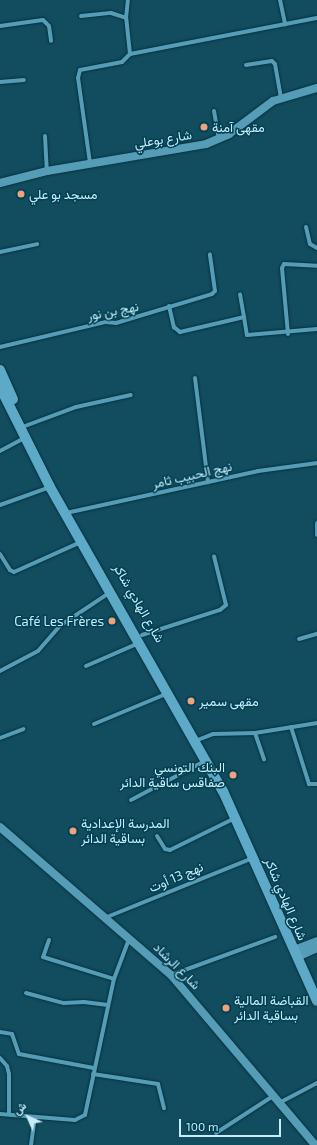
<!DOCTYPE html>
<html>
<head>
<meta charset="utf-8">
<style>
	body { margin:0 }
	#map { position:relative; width:317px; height:1145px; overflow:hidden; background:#114c5f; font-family:"Exo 2",Vazirmatn,sans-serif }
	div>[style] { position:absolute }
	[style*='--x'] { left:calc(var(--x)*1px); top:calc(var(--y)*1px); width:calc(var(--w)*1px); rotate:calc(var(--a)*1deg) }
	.roads { filter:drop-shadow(0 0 1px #07303d) drop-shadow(0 0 1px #07303d) }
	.street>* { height:4px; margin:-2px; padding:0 2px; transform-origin:2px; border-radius:2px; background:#559db7 }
	.secondary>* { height:8px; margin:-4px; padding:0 4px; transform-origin:4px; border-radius:4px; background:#559db7 }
	.primary>* { height:10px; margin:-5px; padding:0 5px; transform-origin:5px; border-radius:5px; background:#5caac7 }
	.dots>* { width:11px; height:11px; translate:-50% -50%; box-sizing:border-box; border:2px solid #004154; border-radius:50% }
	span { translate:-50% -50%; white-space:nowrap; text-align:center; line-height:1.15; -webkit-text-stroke:3px #004154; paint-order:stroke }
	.poi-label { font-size:13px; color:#c9ecf9 }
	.left { translate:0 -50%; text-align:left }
	.right { translate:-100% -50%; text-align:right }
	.street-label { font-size:13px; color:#c9ecf9 }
	.north { position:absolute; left:8px; top:1097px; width:40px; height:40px; -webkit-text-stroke:3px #004154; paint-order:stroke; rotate:315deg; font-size:11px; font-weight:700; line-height:16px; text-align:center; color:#c9ecf9 }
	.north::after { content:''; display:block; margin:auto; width:14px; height:18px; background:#c9ecf9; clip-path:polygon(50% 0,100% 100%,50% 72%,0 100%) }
	.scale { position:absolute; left:179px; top:1119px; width:102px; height:18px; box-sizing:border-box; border:2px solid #c9ecf9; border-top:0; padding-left:5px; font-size:12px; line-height:14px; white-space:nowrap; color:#c9ecf9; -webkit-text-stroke:3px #004154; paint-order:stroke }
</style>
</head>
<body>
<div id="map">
	<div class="roads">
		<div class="street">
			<div style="--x:280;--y:0;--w:25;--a:78"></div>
			<div style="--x:81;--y:16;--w:30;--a:-6"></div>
			<div style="--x:111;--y:13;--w:16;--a:18"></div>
			<div style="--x:0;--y:26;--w:43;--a:-7.9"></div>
			<div style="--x:43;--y:20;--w:8;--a:45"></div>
			<div style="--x:49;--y:26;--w:15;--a:82"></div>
			<div style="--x:130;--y:54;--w:190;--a:-10.9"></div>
			<div style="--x:246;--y:65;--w:26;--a:-9"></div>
			<div style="--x:272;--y:61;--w:4;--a:45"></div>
			<div style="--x:275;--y:64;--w:35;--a:80"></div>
			<div style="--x:0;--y:82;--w:24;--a:-5"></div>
			<div style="--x:214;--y:111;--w:29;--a:80"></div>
			<div style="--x:45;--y:136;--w:35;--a:87"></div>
			<div style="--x:90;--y:163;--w:86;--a:-98"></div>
			<div style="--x:78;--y:78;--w:8;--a:-76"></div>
			<div style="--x:80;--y:70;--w:43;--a:-10.8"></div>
			<div style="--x:122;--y:62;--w:11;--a:-45"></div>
			<div style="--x:130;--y:54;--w:36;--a:-96"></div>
			<div style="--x:126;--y:18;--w:18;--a:-84"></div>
			<div style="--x:306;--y:227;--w:17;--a:77"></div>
			<div style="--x:310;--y:244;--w:8;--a:30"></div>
			<div style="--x:0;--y:252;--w:38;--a:-12"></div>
			<div style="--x:169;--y:306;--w:22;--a:77"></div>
			<div style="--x:174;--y:327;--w:8;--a:40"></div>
			<div style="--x:180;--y:332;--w:66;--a:-13.2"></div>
			<div style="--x:244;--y:317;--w:23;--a:-100"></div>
			<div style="--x:244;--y:317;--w:18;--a:81"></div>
			<div style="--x:247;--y:335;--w:70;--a:-4.9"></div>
			<div style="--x:288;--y:334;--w:66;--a:-95.2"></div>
			<div style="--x:282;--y:268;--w:4;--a:-63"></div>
			<div style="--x:284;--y:264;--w:33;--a:3"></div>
			<div style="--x:0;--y:347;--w:109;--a:-13.3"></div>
			<div style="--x:106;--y:322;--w:10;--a:6"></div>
			<div style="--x:116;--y:323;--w:100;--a:-16.8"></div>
			<div style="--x:212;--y:294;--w:4;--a:-45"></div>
			<div style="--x:215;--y:291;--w:37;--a:-98"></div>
			<div style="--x:195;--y:378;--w:105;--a:82.9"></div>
			<div style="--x:25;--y:426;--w:54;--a:-20.4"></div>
			<div style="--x:76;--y:407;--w:56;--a:-12.3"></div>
			<div style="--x:0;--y:451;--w:27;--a:-28"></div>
			<div style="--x:0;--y:505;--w:53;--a:-19.8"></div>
			<div style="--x:66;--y:513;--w:197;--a:-12.3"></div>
			<div style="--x:258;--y:471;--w:60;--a:-7.7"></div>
			<div style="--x:317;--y:523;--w:12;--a:90"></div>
			<div style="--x:0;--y:554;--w:19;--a:58"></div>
			<div style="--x:10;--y:570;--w:4;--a:27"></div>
			<div style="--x:14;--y:572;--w:73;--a:-24.1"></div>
			<div style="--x:142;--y:635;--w:82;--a:-17.8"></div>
			<div style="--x:220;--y:610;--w:8;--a:-40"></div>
			<div style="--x:226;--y:605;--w:50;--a:-103.8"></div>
			<div style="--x:299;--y:639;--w:19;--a:-16"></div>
			<div style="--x:86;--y:666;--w:58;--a:-23.5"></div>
			<div style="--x:0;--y:671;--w:43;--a:-27.8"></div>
			<div style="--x:38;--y:651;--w:35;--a:-49"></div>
			<div style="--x:61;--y:625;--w:58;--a:-33.7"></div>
			<div style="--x:94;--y:724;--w:78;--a:-22.6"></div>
			<div style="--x:291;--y:727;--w:60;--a:72.5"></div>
			<div style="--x:309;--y:784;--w:8;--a:0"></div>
			<div style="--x:255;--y:733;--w:28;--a:71"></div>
			<div style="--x:0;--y:738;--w:25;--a:-21"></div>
			<div style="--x:195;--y:741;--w:19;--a:-21"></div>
			<div style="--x:213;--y:734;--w:42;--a:-1.4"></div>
			<div style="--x:255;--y:733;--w:63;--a:-9.2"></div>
			<div style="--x:131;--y:800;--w:84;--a:-27.8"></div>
			<div style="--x:157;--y:836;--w:15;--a:58"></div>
			<div style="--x:165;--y:849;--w:5;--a:11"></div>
			<div style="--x:170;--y:850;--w:72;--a:-26.2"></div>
			<div style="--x:107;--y:917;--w:157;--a:-22"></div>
			<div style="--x:49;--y:940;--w:18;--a:109"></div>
			<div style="--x:43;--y:957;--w:74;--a:17.2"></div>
			<div style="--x:171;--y:975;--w:111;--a:-20.1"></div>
			<div style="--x:26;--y:993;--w:39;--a:15"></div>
			<div style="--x:64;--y:1003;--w:20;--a:-3"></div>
			<div style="--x:84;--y:1002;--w:24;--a:7"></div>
			<div style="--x:0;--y:1032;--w:12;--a:9"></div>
			<div style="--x:12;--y:1034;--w:21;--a:71"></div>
			<div style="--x:19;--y:1054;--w:76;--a:10.6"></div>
			<div style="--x:0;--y:1058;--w:11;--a:49"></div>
			<div style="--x:7;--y:1066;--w:8;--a:76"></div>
			<div style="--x:9;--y:1074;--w:39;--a:90"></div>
			<div style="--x:93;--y:1074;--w:66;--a:8.7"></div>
			<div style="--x:158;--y:1084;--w:25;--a:76"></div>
			<div style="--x:279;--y:1103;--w:43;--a:-27.8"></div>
			<div style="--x:0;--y:1114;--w:75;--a:4.6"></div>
			<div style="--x:75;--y:1120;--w:11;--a:-27"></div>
			<div style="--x:85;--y:1115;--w:139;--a:-78"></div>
			<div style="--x:114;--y:979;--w:43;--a:-69.4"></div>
			<div style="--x:216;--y:1133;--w:68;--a:-33"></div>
			<div style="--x:31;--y:1145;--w:28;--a:-82"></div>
		</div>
		<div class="secondary">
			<div style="--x:0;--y:183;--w:49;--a:-14.3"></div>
			<div style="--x:47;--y:171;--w:161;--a:-9.6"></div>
			<div style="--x:206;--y:144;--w:25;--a:-23"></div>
			<div style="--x:229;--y:134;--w:55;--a:-36.9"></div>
			<div style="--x:273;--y:101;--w:46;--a:-16.5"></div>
			<div style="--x:0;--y:827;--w:226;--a:40.9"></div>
			<div style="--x:171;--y:975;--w:223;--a:49.7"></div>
			<div style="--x:294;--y:950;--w:25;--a:-21"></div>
			<div style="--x:297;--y:957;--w:22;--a:-24"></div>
		</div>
		<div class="primary">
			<div style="--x:0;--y:370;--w:32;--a:66"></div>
			<div style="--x:0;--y:387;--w:112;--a:63.4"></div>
			<div style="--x:50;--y:487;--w:350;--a:60.4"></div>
			<div style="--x:223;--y:791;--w:230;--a:65.9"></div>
		</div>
	</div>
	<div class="dots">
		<div style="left:204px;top:127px;background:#f2a17e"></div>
		<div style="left:21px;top:194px;background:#f2a17e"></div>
		<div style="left:112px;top:621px;background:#f2a17e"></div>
		<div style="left:191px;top:701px;background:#f2a17e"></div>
		<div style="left:233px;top:775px;background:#f2a17e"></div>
		<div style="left:73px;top:831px;background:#f2a17e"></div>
		<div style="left:226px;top:1008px;background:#f2a17e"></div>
	</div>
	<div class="poi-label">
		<span class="left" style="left:212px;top:127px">مقهى آمنة</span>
		<span class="left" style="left:29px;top:194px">مسجد بو علي</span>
		<span class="right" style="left:104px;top:621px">Café Les Frères</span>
		<span class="left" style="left:199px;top:701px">مقهى سمير</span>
		<span class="right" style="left:225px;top:775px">البنك التونسي<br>صفاقس ساقية الدائر</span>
		<span class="left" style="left:81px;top:831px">المدرسة الإعدادية<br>بساقية الدائر</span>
		<span class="left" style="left:234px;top:1008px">القباضة المالية<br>بساقية الدائر</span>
	</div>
	<div class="street-label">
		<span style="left:163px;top:139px;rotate:-9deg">شارع بوعلي</span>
		<span style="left:113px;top:311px;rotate:-11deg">نهج بن نور</span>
		<span style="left:192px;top:475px;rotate:-13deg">نهج الحبيب ثامر</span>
		<span style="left:139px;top:603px;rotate:60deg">شارع الهادي شاكر</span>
		<span style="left:176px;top:877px;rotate:-23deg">نهج 13 أوت</span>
		<span style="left:286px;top:899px;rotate:67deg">شارع الهادي شاكر</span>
		<span style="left:177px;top:966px;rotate:45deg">شارع الرشاد</span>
	</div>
	<div class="north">ش</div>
	<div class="scale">100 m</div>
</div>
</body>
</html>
